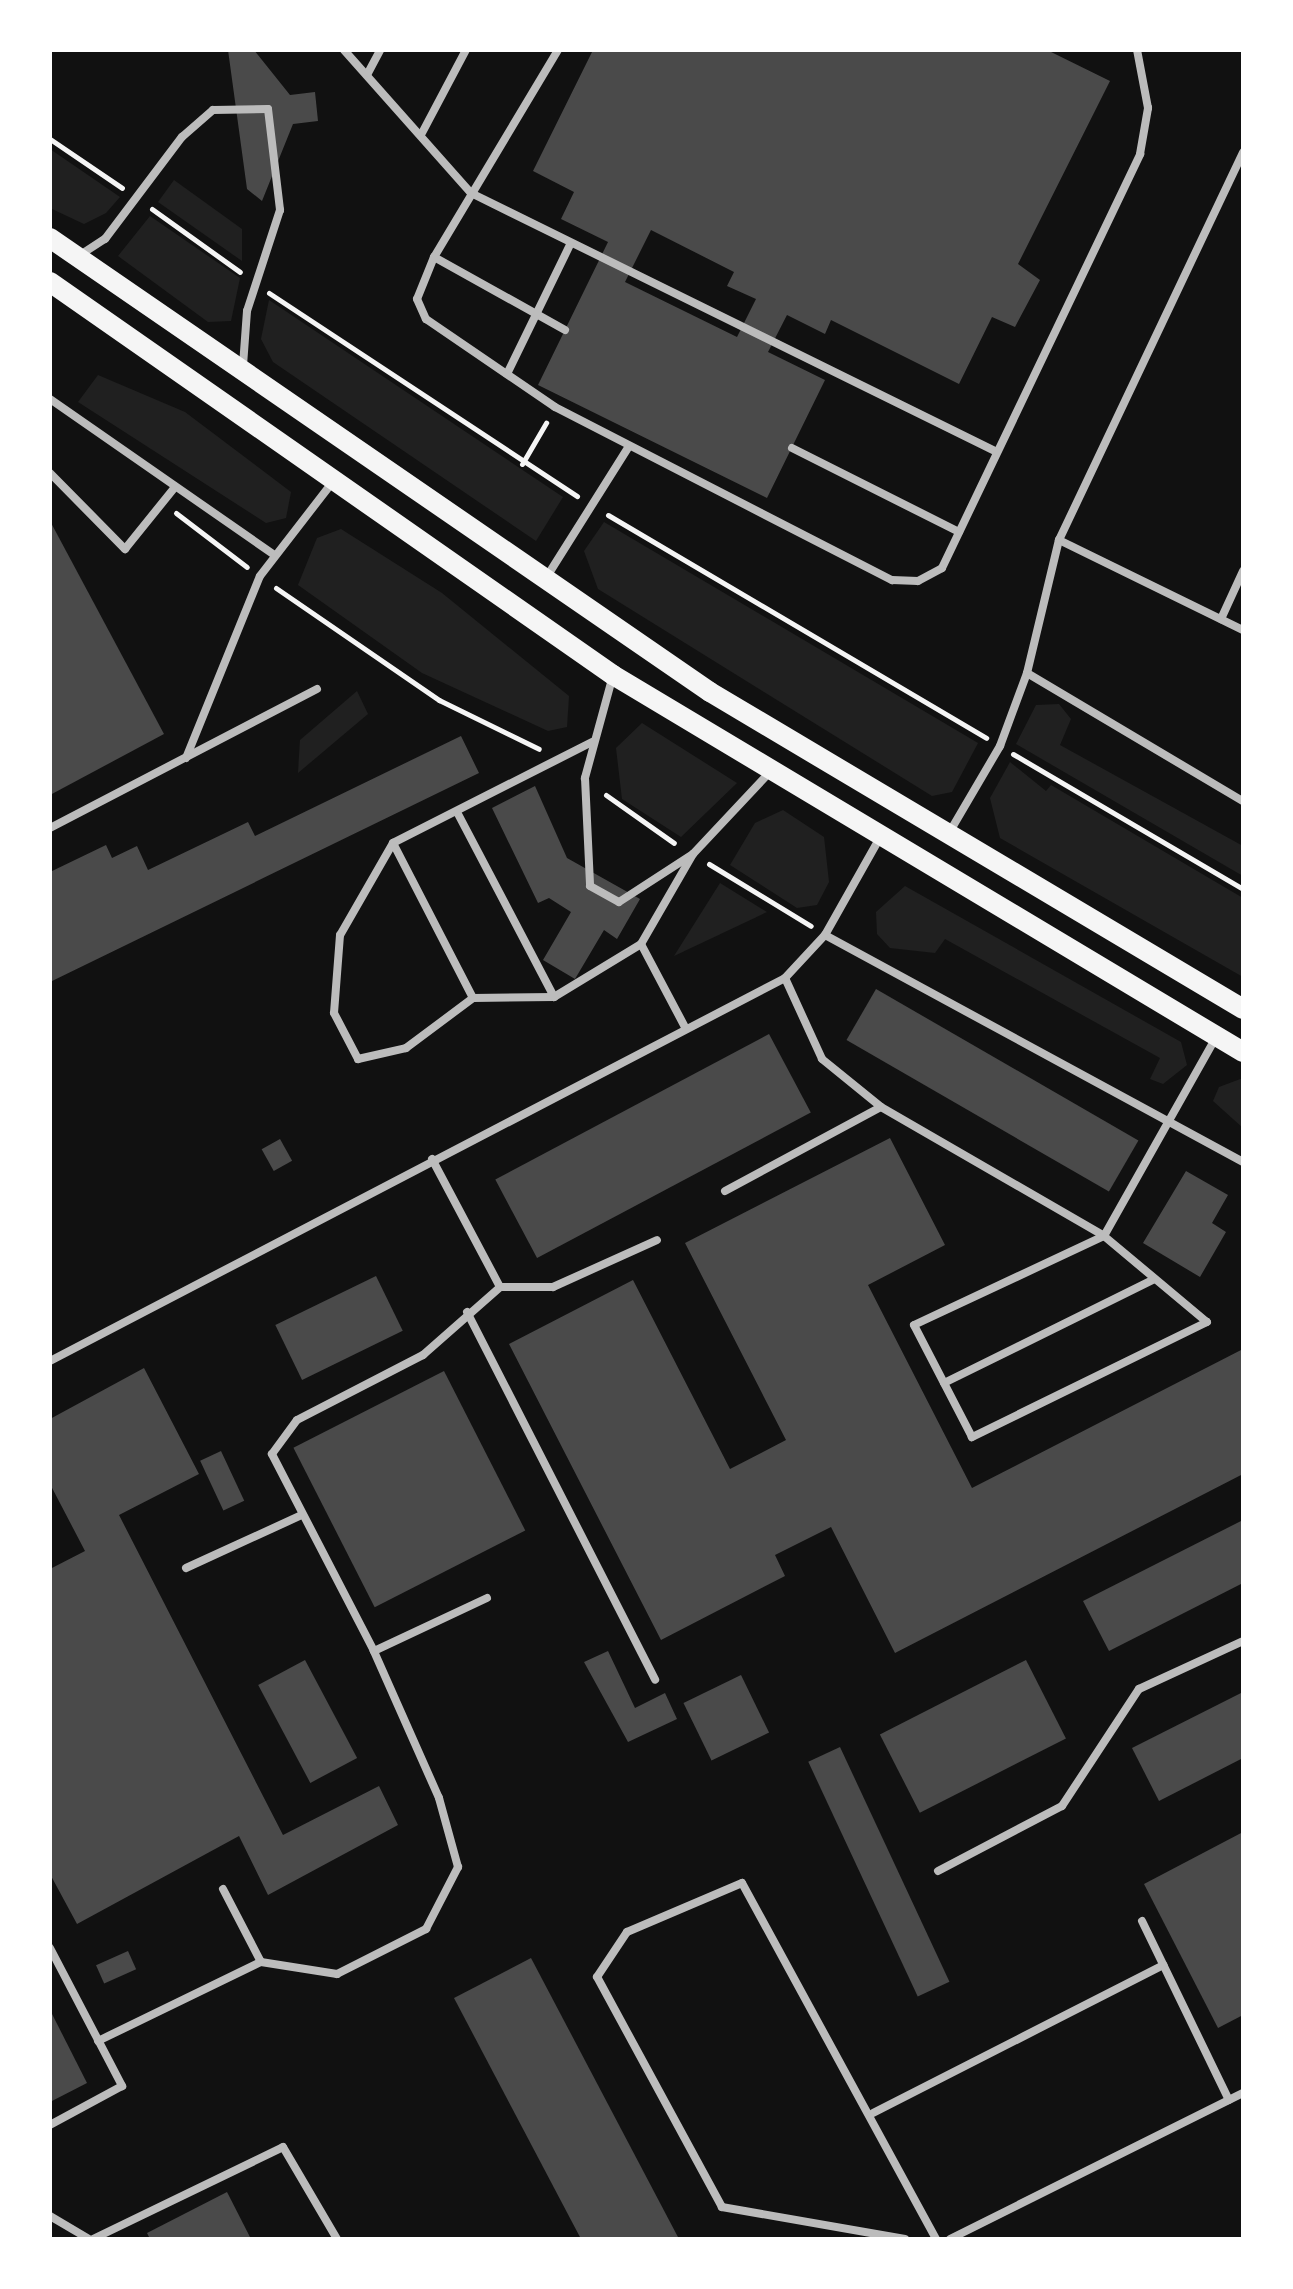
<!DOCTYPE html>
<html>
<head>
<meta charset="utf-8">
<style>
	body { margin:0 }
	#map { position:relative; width:1293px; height:2289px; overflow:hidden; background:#111; font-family:"DM Sans",sans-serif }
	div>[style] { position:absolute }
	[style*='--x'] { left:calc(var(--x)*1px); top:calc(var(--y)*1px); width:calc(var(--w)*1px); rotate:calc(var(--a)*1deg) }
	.green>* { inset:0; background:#202020 }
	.building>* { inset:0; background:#4a4a4a; transform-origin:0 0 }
	.path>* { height:5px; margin:-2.5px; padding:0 2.5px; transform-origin:2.5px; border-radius:2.5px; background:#f5f5f5 }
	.service>* { height:8px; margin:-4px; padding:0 4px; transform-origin:4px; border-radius:4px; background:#bcbcbc }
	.secondary>* { height:20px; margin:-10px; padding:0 10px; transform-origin:10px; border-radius:10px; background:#f5f5f5 }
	span { translate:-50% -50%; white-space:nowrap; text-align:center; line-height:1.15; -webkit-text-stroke:9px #fff; paint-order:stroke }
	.frame { position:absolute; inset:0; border:52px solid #fff; pointer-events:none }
</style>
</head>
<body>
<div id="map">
	<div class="green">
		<div style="clip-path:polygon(50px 149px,120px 197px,106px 213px,84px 224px,50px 208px)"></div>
		<div style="clip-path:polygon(174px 180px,242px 229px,242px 261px,158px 202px)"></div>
		<div style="clip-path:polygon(150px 216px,240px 278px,231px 321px,208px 322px,118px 256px)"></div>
		<div style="clip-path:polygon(269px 300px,563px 497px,536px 541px,273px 362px,261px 339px)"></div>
		<div style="clip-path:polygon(98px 375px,185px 412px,291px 492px,286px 518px,266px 523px,78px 402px)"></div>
		<div style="clip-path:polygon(604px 522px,978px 743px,952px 792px,932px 796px,598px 589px,584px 551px)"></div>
		<div style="clip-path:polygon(341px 529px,442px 593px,569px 696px,567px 727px,548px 731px,422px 673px,298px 585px,317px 538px)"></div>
		<div style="clip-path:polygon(357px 691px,368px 714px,298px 773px,300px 740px)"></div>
		<div style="clip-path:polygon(1059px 704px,1071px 719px,1060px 745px,1243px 846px,1243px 876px,1016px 744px,1036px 705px)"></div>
		<div style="clip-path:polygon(642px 723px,737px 783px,681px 837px,622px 799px,616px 748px)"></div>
		<div style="clip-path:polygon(1010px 762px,1046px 791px,1051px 785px,1243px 898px,1243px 977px,1000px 838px,990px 798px)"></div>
		<div style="clip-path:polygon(783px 810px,824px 837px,829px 882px,817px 905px,797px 908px,730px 865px,755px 823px)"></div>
		<div style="clip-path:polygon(720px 883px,767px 912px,674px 956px)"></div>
		<div style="clip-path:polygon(905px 886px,1181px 1042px,1187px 1065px,1163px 1084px,1150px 1079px,1160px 1058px,945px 939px,935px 953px,890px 948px,877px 934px,876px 912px)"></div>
		<div style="clip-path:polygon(1243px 1078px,1243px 1128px,1213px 1101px,1219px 1087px)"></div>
	</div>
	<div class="building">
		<div style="clip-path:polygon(228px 50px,254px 50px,290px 95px,315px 92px,318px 121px,293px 124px,262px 201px,247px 189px)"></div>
		<div style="clip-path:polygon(evenodd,593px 50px,1047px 50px,1110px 81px,1018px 264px,1040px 280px,1015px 327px,992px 317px,959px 384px,831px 320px,825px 334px,787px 315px,768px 352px,825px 380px,767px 498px,538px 385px,608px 242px,561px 219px,574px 192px,533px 171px,593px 50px,651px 230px,734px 272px,727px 286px,756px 299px,737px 337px,625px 282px,651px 230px)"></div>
		<div style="clip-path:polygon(50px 521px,164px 734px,50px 795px)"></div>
		<div style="clip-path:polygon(461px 736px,479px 773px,50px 982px,50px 872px,106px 845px,112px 858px,137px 846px,148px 870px,248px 822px,255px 836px)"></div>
		<div style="clip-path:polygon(535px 786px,567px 858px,640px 899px,617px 939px,604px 930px,575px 979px,543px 960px,571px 912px,549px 898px,538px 903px,492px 808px)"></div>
		<div style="left:876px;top:989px;width:303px;height:59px;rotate:30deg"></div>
		<div style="left:769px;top:1034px;width:89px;height:310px;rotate:62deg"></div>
		<div style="clip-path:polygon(890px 1138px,945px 1245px,868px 1285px,972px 1488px,1243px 1349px,1243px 1474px,895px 1653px,831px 1527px,775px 1555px,785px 1576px,661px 1640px,509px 1344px,633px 1280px,730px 1469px,786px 1440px,685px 1243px)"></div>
		<div style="left:280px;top:1139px;width:25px;height:21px;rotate:61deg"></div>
		<div style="clip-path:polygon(1186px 1171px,1228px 1195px,1212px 1223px,1226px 1232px,1200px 1277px,1143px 1243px)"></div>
		<div style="left:376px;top:1276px;width:61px;height:112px;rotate:64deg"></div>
		<div style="clip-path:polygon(144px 1368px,199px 1474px,119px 1515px,283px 1835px,379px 1786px,398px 1825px,268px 1895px,239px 1836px,77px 1924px,50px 1874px,50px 1569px,85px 1551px,50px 1484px,50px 1419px)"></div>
		<div style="left:444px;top:1371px;width:179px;height:169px;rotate:63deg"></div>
		<div style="left:221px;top:1451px;width:55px;height:23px;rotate:65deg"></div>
		<div style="clip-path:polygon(1243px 1520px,1243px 1583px,1109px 1651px,1083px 1601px)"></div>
		<div style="clip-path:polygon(608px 1651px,635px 1708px,665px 1693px,677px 1719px,628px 1742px,584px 1662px)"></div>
		<div style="left:305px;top:1660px;width:111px;height:53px;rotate:62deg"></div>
		<div style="left:1026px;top:1660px;width:88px;height:164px;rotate:63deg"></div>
		<div style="left:741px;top:1675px;width:64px;height:64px;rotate:64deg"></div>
		<div style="clip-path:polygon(1243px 1692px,1243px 1758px,1159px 1801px,1132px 1748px)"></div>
		<div style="left:840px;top:1747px;width:259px;height:35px;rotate:65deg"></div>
		<div style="clip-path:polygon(1243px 1832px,1243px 2015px,1218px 2028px,1144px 1884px)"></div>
		<div style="left:128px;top:1951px;width:20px;height:35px;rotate:66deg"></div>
		<div style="clip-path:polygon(531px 1958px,679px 2239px,581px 2239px,454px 1998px)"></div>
		<div style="clip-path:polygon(50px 2010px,87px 2083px,50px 2102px)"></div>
		<div style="clip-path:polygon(227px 2192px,251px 2239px,150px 2239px,147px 2233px)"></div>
	</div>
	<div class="path">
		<div style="--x:50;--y:139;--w:87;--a:34.2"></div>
		<div style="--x:152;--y:209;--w:108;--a:35.6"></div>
		<div style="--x:269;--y:293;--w:369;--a:33.4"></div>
		<div style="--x:522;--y:464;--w:48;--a:-59.7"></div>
		<div style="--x:176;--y:513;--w:89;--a:37.3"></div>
		<div style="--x:608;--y:515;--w:439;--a:30.5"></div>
		<div style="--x:276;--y:588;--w:198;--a:34.5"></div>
		<div style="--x:439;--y:700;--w:111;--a:26.1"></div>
		<div style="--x:1013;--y:754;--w:267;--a:30.4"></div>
		<div style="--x:606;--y:795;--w:83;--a:35.2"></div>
		<div style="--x:709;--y:864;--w:119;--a:31.3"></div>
	</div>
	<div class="service">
		<div style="--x:344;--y:50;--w:191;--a:48.4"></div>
		<div style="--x:471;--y:193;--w:586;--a:26.22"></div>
		<div style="--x:558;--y:50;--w:241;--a:120.9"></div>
		<div style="--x:434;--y:257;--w:45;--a:112"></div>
		<div style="--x:417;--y:299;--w:22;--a:66"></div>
		<div style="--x:426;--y:319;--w:156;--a:34.3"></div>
		<div style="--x:555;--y:407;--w:379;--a:27.2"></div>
		<div style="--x:892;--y:580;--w:26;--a:2"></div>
		<div style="--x:918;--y:581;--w:27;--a:-28"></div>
		<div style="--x:942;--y:568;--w:459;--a:-64.4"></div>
		<div style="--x:1140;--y:154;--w:47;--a:-80.1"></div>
		<div style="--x:1148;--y:108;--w:59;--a:-100.7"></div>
		<div style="--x:368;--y:73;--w:26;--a:-62"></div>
		<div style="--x:422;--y:133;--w:94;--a:-62.1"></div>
		<div style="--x:80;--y:255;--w:30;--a:-33"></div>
		<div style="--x:105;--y:239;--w:128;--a:-53"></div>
		<div style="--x:182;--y:137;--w:41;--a:-41.1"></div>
		<div style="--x:213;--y:110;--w:55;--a:-1"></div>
		<div style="--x:268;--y:109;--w:102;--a:83.2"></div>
		<div style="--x:280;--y:210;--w:106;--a:108.1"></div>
		<div style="--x:247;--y:311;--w:54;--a:94.2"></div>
		<div style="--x:434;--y:257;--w:150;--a:29.1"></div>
		<div style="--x:507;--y:374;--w:144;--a:-64"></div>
		<div style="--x:50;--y:399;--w:272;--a:34.8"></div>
		<div style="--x:792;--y:448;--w:187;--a:26.7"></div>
		<div style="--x:50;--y:473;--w:107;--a:45.4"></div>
		<div style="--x:125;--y:549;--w:80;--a:-51.1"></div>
		<div style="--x:1059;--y:540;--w:205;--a:26.1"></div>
		<div style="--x:546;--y:578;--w:156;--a:-57.8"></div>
		<div style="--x:1221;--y:619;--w:53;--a:-65.4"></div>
		<div style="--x:1027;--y:673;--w:251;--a:30.7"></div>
		<div style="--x:612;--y:679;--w:103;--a:105.3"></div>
		<div style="--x:585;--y:778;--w:108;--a:87.3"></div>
		<div style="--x:590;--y:886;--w:33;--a:29"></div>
		<div style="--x:619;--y:902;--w:88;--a:-33"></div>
		<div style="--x:693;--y:854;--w:111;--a:-46.8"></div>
		<div style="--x:592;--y:742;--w:223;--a:153.1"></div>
		<div style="--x:393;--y:843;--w:174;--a:62.7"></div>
		<div style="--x:473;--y:998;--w:81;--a:-0.7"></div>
		<div style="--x:554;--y:997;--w:102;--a:-31.3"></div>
		<div style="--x:641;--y:944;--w:104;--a:-60"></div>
		<div style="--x:186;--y:758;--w:196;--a:-67.9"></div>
		<div style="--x:260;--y:576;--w:116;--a:-52.3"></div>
		<div style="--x:457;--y:812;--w:209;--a:62.3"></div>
		<div style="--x:50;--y:828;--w:301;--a:-27.5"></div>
		<div style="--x:949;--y:833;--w:101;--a:-59.6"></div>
		<div style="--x:1000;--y:746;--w:78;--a:-69.7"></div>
		<div style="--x:1027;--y:673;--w:137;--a:-76.5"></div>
		<div style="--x:1059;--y:540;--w:429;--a:-64.6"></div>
		<div style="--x:393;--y:843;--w:106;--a:119.9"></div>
		<div style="--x:340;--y:935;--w:78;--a:94.4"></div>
		<div style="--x:334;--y:1013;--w:52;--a:62.4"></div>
		<div style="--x:358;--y:1059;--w:49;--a:-12.9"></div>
		<div style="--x:406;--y:1048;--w:84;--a:-36.7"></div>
		<div style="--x:825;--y:935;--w:476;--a:28.5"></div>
		<div style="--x:641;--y:944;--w:96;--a:62.1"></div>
		<div style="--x:785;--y:978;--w:89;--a:65.4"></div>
		<div style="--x:822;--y:1059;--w:76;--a:39.1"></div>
		<div style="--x:881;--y:1107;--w:258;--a:30"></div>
		<div style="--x:1104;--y:1236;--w:134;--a:39.9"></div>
		<div style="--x:1207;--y:1322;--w:262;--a:153.9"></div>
		<div style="--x:972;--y:1437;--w:126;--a:-117.4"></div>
		<div style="--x:914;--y:1325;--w:210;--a:-25.1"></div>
		<div style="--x:1104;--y:1236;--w:228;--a:-60.6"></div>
		<div style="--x:432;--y:1159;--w:145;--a:62"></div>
		<div style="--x:725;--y:1191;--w:177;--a:-28.3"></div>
		<div style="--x:467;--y:1312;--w:413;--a:62.9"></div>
		<div style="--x:50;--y:1361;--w:829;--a:-27.52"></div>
		<div style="--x:785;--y:978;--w:59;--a:-47.1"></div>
		<div style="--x:825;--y:935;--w:110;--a:-60.6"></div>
		<div style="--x:944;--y:1383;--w:234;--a:-26.3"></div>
		<div style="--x:186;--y:1568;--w:128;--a:-24.6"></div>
		<div style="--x:487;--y:1598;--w:125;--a:154.9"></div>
		<div style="--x:374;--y:1651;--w:222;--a:-117.4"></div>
		<div style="--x:272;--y:1454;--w:42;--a:-53.7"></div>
		<div style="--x:297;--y:1420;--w:142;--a:-27.3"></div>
		<div style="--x:423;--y:1355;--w:103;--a:-41.4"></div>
		<div style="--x:500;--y:1287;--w:53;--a:0"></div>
		<div style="--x:553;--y:1287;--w:114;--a:-24.3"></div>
		<div style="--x:938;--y:1871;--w:140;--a:-27.7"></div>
		<div style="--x:1062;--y:1806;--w:140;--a:-56.7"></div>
		<div style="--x:1139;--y:1689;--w:115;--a:-24.8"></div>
		<div style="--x:223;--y:1889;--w:82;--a:62.5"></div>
		<div style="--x:1142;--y:1921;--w:199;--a:64.1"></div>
		<div style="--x:50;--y:1948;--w:156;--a:62.4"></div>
		<div style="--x:122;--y:2086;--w:82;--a:151.6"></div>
		<div style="--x:98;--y:2041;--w:181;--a:-25.9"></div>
		<div style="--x:261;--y:1962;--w:77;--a:9"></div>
		<div style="--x:337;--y:1974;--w:100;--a:-26.8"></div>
		<div style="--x:426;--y:1929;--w:70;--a:-62.7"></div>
		<div style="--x:458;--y:1867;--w:72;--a:-105.4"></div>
		<div style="--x:439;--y:1798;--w:161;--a:-113.9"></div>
		<div style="--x:873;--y:2113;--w:326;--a:-27"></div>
		<div style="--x:50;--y:2216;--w:45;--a:30.5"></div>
		<div style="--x:93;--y:2239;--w:211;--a:-25.8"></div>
		<div style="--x:283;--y:2147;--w:107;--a:59.6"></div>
		<div style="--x:905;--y:2239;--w:186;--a:-170.1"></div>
		<div style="--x:722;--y:2207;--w:262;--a:-118.5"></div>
		<div style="--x:597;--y:1977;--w:54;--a:-56.3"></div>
		<div style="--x:627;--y:1932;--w:125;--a:-23.1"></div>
		<div style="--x:742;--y:1883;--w:405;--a:61.4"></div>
		<div style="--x:950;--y:2239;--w:327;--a:-26.5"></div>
	</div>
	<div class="secondary">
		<div style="--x:50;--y:238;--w:801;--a:34.52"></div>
		<div style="--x:710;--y:692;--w:620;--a:30.74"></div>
		<div style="--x:50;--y:282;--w:687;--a:34.92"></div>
		<div style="--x:613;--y:675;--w:734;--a:30.9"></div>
	</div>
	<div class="frame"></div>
</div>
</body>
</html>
